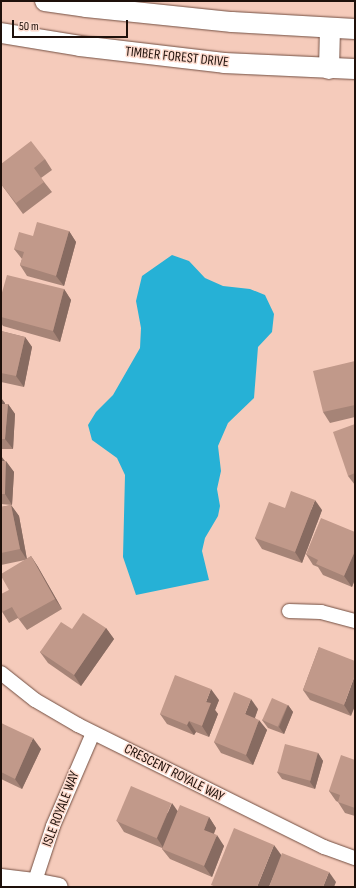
<!DOCTYPE html>
<html>
<head>
<meta charset="utf-8">
<style>
	body { margin:0 }
	#map { position:relative; width:356px; height:888px; overflow:hidden; background:#f5cbbb; font-family:"Sofia Sans Condensed",sans-serif }
	div>[style] { position:absolute }
	[style*='--x'] { left:calc(var(--x)*1px); top:calc(var(--y)*1px); width:calc(var(--w)*1px); rotate:calc(var(--a)*1deg) }
	.water>* { inset:0; background:#26b1d6 }
	.roads { filter:drop-shadow(0 0 1px #734f42) drop-shadow(0 0 1px #734f42) }
	.minor>* { height:14px; margin:-7px; padding:0 7px; transform-origin:7px; border-radius:7px; background:#fff }
	.tertiary>* { height:18px; margin:-9px; padding:0 9px; transform-origin:9px; border-radius:9px; background:#fff }
	.secondary>* { height:20px; margin:-10px; padding:0 10px; transform-origin:10px; border-radius:10px; background:#fff }
	.wall>* { inset:0; background:#a68477 }
	.shaded-wall>* { inset:0; background:#876b61 }
	.building>* { inset:0; background:#c1998a; transform-origin:0 0 }
	span { translate:-50% -50%; white-space:nowrap; text-align:center; line-height:1.15; -webkit-text-stroke:3px #fddacd; paint-order:stroke }
	.street-label { font-size:14px; color:#1e100a }
	.frame { position:absolute; inset:0; border:2px solid #1e100a; pointer-events:none }
	.scale { position:absolute; left:12px; top:20px; width:116px; height:18px; box-sizing:border-box; border:2px solid #1e100a; border-top:0; padding-left:5px; font-size:12px; line-height:14px; white-space:nowrap; color:#1e100a; -webkit-text-stroke:3px #fddacd; paint-order:stroke }
</style>
</head>
<body>
<div id="map">
	<div class="water">
		<div style="clip-path:polygon(172px 255px,189px 261px,205px 278px,223px 286px,250px 289px,265px 295px,274px 314px,272px 332px,258px 347px,254px 398px,228px 423px,218px 446px,221px 471px,217px 489px,220px 506px,218px 516px,205px 538px,202px 551px,209px 580px,136px 595px,123px 557px,125px 475px,117px 458px,92px 440px,88px 425px,96px 412px,113px 395px,140px 348px,141px 328px,136px 301px,142px 276px)"></div>
	</div>
	<div class="roads">
		<div class="minor">
			<div style="--x:289;--y:611;--w:32;--a:2"></div>
			<div style="--x:321;--y:612;--w:35;--a:15"></div>
			<div style="--x:1;--y:673;--w:43;--a:38.5"></div>
			<div style="--x:35;--y:700;--w:50;--a:30.2"></div>
			<div style="--x:78;--y:725;--w:275;--a:26.4"></div>
			<div style="--x:324;--y:847;--w:33;--a:20"></div>
			<div style="--x:33;--y:887;--w:64;--a:-71.8"></div>
			<div style="--x:53;--y:826;--w:101;--a:-66.7"></div>
		</div>
		<div class="tertiary">
			<div style="--x:1;--y:878;--w:33;--a:7"></div>
			<div style="--x:34;--y:882;--w:25;--a:11"></div>
		</div>
		<div class="secondary">
			<div style="--x:45;--y:1;--w:41;--a:8.3"></div>
			<div style="--x:86;--y:7;--w:147;--a:5.9"></div>
			<div style="--x:232;--y:22;--w:123;--a:3.3"></div>
			<div style="--x:1;--y:33;--w:80;--a:9.3"></div>
			<div style="--x:80;--y:46;--w:145;--a:6.7"></div>
			<div style="--x:224;--y:63;--w:131;--a:2.6"></div>
			<div style="--x:329;--y:69;--w:40;--a:-88.6"></div>
		</div>
	</div>
	<div class="wall">
		<div style="clip-path:polygon(45px 159px,52px 170px,41px 178px,52px 192px,23px 214px,1px 184px,1px 164px)"></div>
		<div style="clip-path:polygon(69px 231px,76px 242px,64px 286px,27px 276px,20px 265px,22px 259px,14px 249px)"></div>
		<div style="clip-path:polygon(64px 289px,71px 300px,60px 342px,3px 326px,1px 323px,1px 296px)"></div>
		<div style="clip-path:polygon(1px 331px,25px 337px,32px 347px,24px 387px,1px 382px)"></div>
		<div style="clip-path:polygon(355px 361px,355px 417px,330px 423px,323px 412px)"></div>
		<div style="clip-path:polygon(1px 398px,5px 404px,8px 404px,15px 414px,13px 449px,1px 449px)"></div>
		<div style="clip-path:polygon(355px 424px,355px 485px,348px 476px)"></div>
		<div style="clip-path:polygon(1px 456px,14px 472px,12px 505px,1px 504px)"></div>
		<div style="clip-path:polygon(11px 505px,19px 516px,27px 559px,31px 556px,38px 567px,62px 609px,27px 630px,18px 618px,9px 623px,1px 610px,9px 590px,25px 560px,1px 565px,1px 507px)"></div>
		<div style="clip-path:polygon(285px 508px,322px 510px,302px 563px,262px 549px,255px 538px)"></div>
		<div style="clip-path:polygon(355px 532px,355px 579px,352px 587px,323px 575px,318px 567px,313px 565px,306px 554px)"></div>
		<div style="clip-path:polygon(106px 628px,114px 639px,81px 686px,48px 663px,40px 652px,72px 629px)"></div>
		<div style="clip-path:polygon(319px 647px,351px 716px,310px 700px,303px 690px)"></div>
		<div style="clip-path:polygon(219px 700px,215px 710px,218px 714px,209px 737px,196px 732px,194px 735px,167px 724px,160px 714px)"></div>
		<div style="clip-path:polygon(288px 705px,293px 712px,284px 734px,268px 728px,262px 720px)"></div>
		<div style="clip-path:polygon(258px 709px,255px 718px,267px 730px,253px 765px,221px 753px,214px 742px)"></div>
		<div style="clip-path:polygon(1px 723px,41px 749px,22px 789px,1px 779px)"></div>
		<div style="clip-path:polygon(318px 753px,323px 761px,315px 789px,282px 779px,277px 772px)"></div>
		<div style="clip-path:polygon(355px 760px,355px 816px,345px 813px,338px 802px,336px 801px,329px 791px)"></div>
		<div style="clip-path:polygon(178px 811px,209px 817px,216px 828px,214px 834px,224px 846px,212px 877px,170px 859px,162px 849px,162px 848px,124px 832px,117px 821px)"></div>
	</div>
	<div class="shaded-wall">
		<div style="clip-path:polygon(69px 231px,76px 242px,64px 286px,56px 276px)"></div>
		<div style="clip-path:polygon(64px 289px,71px 300px,60px 342px,53px 331px)"></div>
		<div style="clip-path:polygon(25px 337px,32px 347px,24px 387px,16px 376px)"></div>
		<div style="clip-path:polygon(1px 398px,5px 403px,4px 414px,1px 409px)"></div>
		<div style="clip-path:polygon(8px 404px,15px 414px,13px 449px,5px 439px)"></div>
		<div style="clip-path:polygon(1px 456px,6px 463px,6px 461px,14px 472px,12px 505px,5px 494px,1px 464px)"></div>
		<div style="clip-path:polygon(315px 500px,322px 510px,302px 563px,295px 552px)"></div>
		<div style="clip-path:polygon(11px 505px,19px 516px,27px 560px,20px 549px)"></div>
		<div style="clip-path:polygon(355px 551px,355px 579px,352px 587px,344px 576px)"></div>
		<div style="clip-path:polygon(31px 556px,38px 567px,62px 609px,55px 599px)"></div>
		<div style="clip-path:polygon(106px 628px,114px 639px,81px 686px,74px 675px)"></div>
		<div style="clip-path:polygon(355px 675px,355px 706px,351px 716px,344px 705px)"></div>
		<div style="clip-path:polygon(211px 689px,219px 700px,215px 710px,218px 714px,209px 737px,202px 726px,206px 702px)"></div>
		<div style="clip-path:polygon(251px 699px,258px 709px,252px 725px,245px 714px)"></div>
		<div style="clip-path:polygon(288px 705px,293px 712px,284px 734px,279px 727px)"></div>
		<div style="clip-path:polygon(259px 720px,267px 730px,253px 765px,246px 755px)"></div>
		<div style="clip-path:polygon(189px 721px,196px 732px,194px 735px,187px 725px)"></div>
		<div style="clip-path:polygon(33px 738px,41px 749px,22px 789px,15px 779px)"></div>
		<div style="clip-path:polygon(318px 753px,323px 761px,315px 789px,310px 782px)"></div>
		<div style="clip-path:polygon(172px 803px,179px 813px,164px 849px,157px 838px)"></div>
		<div style="clip-path:polygon(209px 817px,216px 828px,211px 840px,204px 830px)"></div>
		<div style="clip-path:polygon(217px 835px,224px 846px,212px 877px,204px 866px)"></div>
		<div style="clip-path:polygon(274px 845px,282px 856px,269px 887px,257px 887px)"></div>
		<div style="clip-path:polygon(329px 872px,336px 882px,334px 887px,323px 887px)"></div>
	</div>
	<div class="building">
		<div style="clip-path:polygon(31px 141px,45px 159px,34px 168px,44px 182px,16px 203px,1px 184px,1px 164px)"></div>
		<div style="clip-path:polygon(37px 222px,69px 231px,56px 276px,20px 265px,24px 252px,14px 249px,19px 232px,33px 236px)"></div>
		<div style="clip-path:polygon(7px 275px,64px 289px,53px 331px,1px 317px,1px 296px)"></div>
		<div style="clip-path:polygon(1px 331px,25px 337px,16px 376px,1px 373px)"></div>
		<div style="clip-path:polygon(355px 361px,355px 379px,354px 380px,355px 384px,355px 405px,323px 412px,313px 371px)"></div>
		<div style="clip-path:polygon(1px 404px,8px 404px,5px 439px,1px 439px)"></div>
		<div style="clip-path:polygon(355px 424px,355px 473px,348px 476px,333px 432px)"></div>
		<div style="clip-path:polygon(1px 461px,6px 461px,5px 494px,1px 494px)"></div>
		<div style="clip-path:polygon(291px 491px,315px 500px,295px 552px,255px 538px,269px 502px,285px 508px)"></div>
		<div style="clip-path:polygon(11px 505px,20px 549px,1px 553px,1px 507px)"></div>
		<div style="clip-path:polygon(321px 518px,355px 532px,355px 551px,344px 576px,316px 564px,318px 560px,306px 554px)"></div>
		<div style="clip-path:polygon(31px 556px,55px 599px,19px 619px,12px 607px,2px 612px,1px 610px,1px 594px,9px 590px,1px 576px,1px 574px)"></div>
		<div style="clip-path:polygon(83px 613px,106px 628px,74px 675px,40px 652px,61px 622px,72px 629px)"></div>
		<div style="clip-path:polygon(319px 647px,355px 661px,355px 675px,344px 705px,303px 690px)"></div>
		<div style="clip-path:polygon(175px 675px,211px 689px,206px 702px,211px 703px,202px 726px,189px 721px,187px 725px,160px 714px)"></div>
		<div style="clip-path:polygon(234px 692px,251px 699px,245px 714px,259px 720px,246px 755px,214px 742px)"></div>
		<div style="left:272px;top:698px;width:17px;height:24px;rotate:24deg"></div>
		<div style="clip-path:polygon(1px 723px,33px 738px,15px 779px,1px 772px)"></div>
		<div style="left:285px;top:744px;width:34px;height:29px;rotate:15deg"></div>
		<div style="clip-path:polygon(341px 755px,355px 760px,355px 808px,338px 802px,340px 795px,329px 791px)"></div>
		<div style="left:131px;top:786px;width:44px;height:38px;rotate:23deg"></div>
		<div style="clip-path:polygon(180px 805px,209px 817px,204px 830px,217px 835px,204px 866px,162px 849px)"></div>
		<div style="clip-path:polygon(234px 828px,274px 845px,257px 887px,216px 887px,211px 885px)"></div>
		<div style="clip-path:polygon(282px 853px,329px 872px,323px 887px,269px 887px)"></div>
	</div>
	<div class="street-label">
		<span style="left:177px;top:57px;rotate:6deg">TIMBER FOREST DRIVE</span>
		<span style="left:174px;top:773px;rotate:27deg">CRESCENT ROYALE WAY</span>
		<span style="left:61px;top:809px;rotate:-69deg">ISLE ROYALE WAY</span>
	</div>
	<div class="frame"></div>
	<div class="scale">50 m</div>
</div>
</body>
</html>
